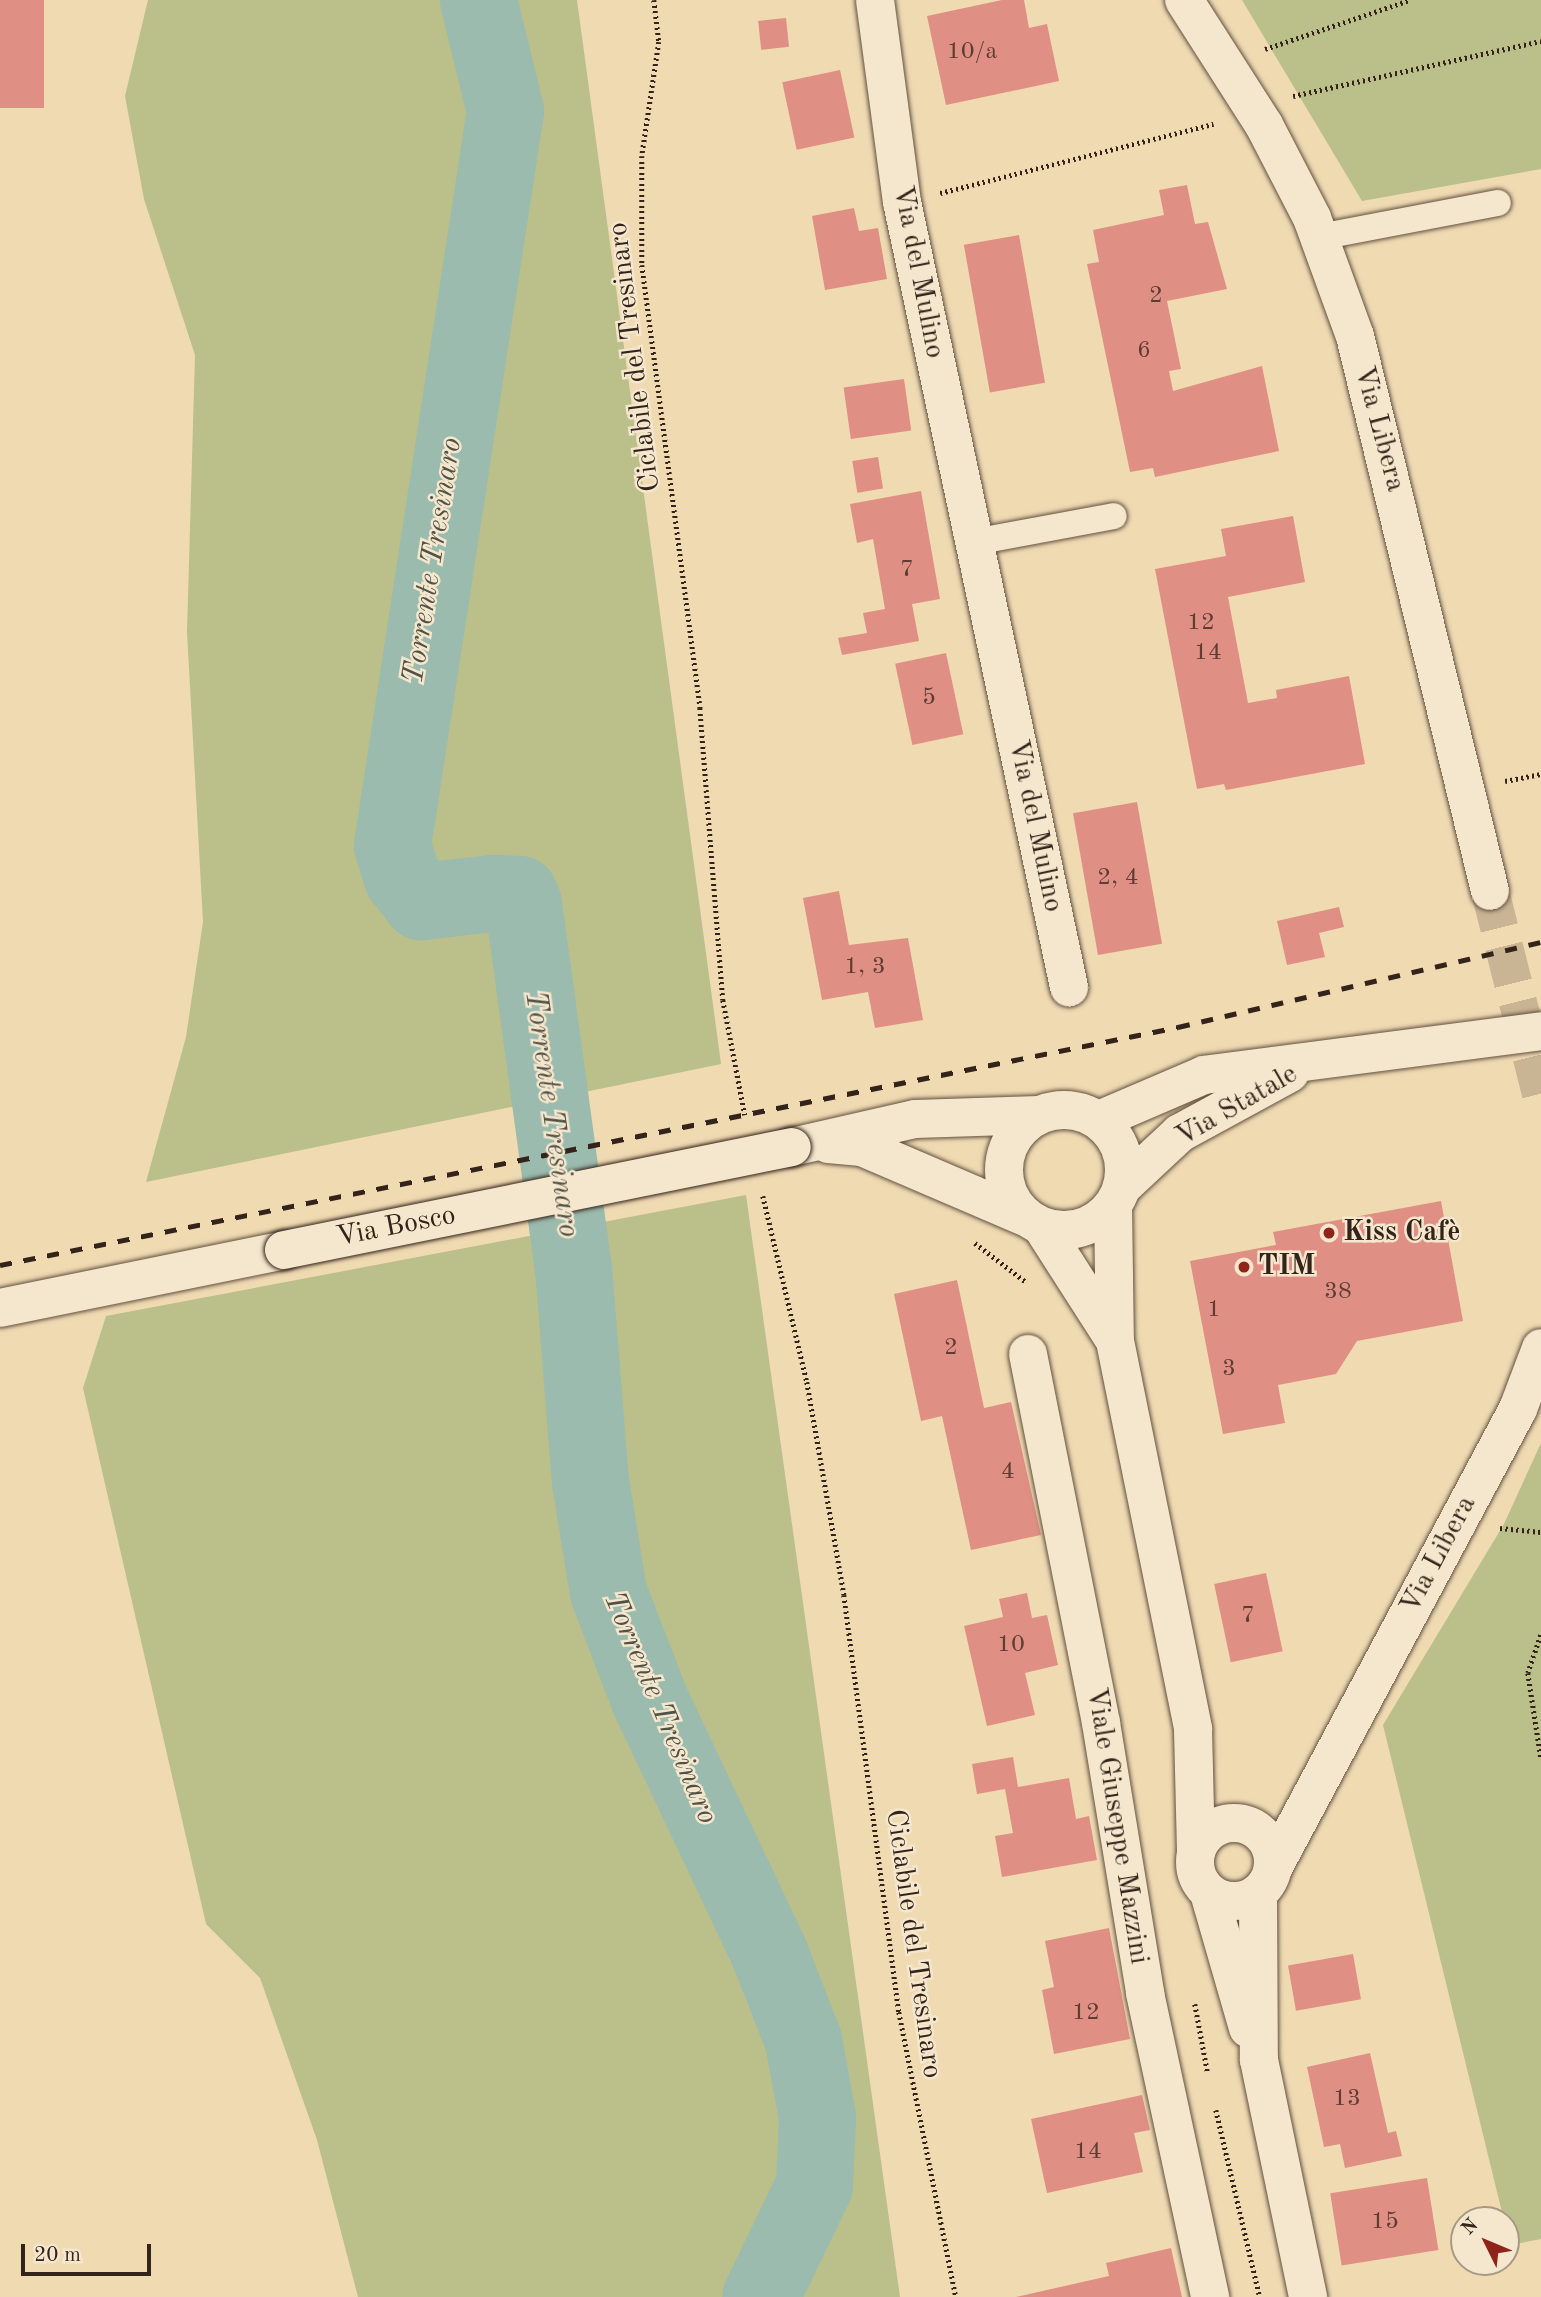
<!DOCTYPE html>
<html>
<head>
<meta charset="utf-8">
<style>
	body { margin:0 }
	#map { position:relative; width:1541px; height:2297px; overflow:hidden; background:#efdab2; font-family:"Old Standard TT",serif }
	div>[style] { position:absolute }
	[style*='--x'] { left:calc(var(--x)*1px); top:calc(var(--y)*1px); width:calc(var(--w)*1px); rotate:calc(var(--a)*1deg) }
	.green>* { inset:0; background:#bbbf8a }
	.river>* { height:77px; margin:-38.5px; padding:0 38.5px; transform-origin:38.5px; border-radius:38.5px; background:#9abbad }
	.building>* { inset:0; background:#e08f84; transform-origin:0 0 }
	.tertiary-tunnel>* { height:38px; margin-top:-19px; transform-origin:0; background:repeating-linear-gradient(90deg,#c9b594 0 38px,transparent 0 57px) }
	.path>* { height:4.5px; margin-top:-2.25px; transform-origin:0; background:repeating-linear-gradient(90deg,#33231a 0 2px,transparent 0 5.5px) }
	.roads { filter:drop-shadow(0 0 2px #625140) drop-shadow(0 0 2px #625140) }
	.service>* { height:26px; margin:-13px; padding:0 13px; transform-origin:13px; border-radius:13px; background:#f5e7cd }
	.minor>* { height:38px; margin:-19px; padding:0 19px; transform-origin:19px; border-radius:19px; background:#f5e7cd }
	.tertiary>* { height:38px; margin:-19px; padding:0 19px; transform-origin:19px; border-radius:19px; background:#f5e7cd }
	.tertiary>.ring { margin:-19px; padding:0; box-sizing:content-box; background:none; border:38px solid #f5e7cd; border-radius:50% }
	.secondary>* { height:38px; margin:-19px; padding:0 19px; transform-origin:19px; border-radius:19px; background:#f5e7cd }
	.secondary>.ring { margin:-19px; padding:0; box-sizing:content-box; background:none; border:38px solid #f5e7cd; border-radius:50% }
	.rail>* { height:5px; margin-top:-2.5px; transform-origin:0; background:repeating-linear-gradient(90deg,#33231a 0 12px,transparent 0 24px) }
	.bridges { filter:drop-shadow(0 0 2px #33231a) drop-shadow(0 0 2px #33231a) }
	.secondary-bridge>* { height:38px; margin:-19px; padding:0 19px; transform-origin:19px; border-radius:19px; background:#f5e7cd }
	.dots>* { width:19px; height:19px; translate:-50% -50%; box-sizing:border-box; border:4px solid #f5e7cd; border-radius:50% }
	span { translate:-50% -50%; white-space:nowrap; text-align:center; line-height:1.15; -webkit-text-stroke:5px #f5e7cd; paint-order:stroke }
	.number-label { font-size:24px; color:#5e3e34 }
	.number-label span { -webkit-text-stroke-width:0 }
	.street-label { font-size:28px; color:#33231a }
	.poi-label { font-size:28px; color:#33231a; font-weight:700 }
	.left { translate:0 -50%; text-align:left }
	.water-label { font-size:30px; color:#525146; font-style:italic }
	.north { position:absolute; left:1450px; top:2206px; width:70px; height:70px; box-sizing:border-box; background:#f5e7cd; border:2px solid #a79985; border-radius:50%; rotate:313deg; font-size:19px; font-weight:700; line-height:28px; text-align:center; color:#33231a }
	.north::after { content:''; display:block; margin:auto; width:24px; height:32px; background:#8f2418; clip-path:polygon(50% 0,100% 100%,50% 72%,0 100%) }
	.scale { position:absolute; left:21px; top:2244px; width:130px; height:32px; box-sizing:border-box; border:4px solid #33231a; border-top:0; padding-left:9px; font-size:21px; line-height:24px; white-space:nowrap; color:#33231a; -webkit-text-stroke:5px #f5e7cd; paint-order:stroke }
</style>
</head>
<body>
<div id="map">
	<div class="green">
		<div style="clip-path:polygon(148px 0,577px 0,721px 1064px,146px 1182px,186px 1037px,203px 922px,187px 632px,195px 355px,144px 199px,125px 96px)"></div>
		<div style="clip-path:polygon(1242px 0,1541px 0,1541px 169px,1362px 201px)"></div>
		<div style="clip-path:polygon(746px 1195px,900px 2297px,358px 2297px,317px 2140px,260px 1978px,206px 1924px,83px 1388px,106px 1316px)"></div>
		<div style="clip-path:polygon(1541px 1443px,1541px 2239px,1510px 2245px,1383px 1725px,1504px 1524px)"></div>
	</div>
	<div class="river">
		<div style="--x:478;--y:0;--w:114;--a:76.3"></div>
		<div style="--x:505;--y:111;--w:743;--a:98.75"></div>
		<div style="--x:392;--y:845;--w:34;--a:73"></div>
		<div style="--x:402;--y:877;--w:31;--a:52"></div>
		<div style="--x:421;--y:901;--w:72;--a:-6.3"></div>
		<div style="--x:493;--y:893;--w:26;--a:2"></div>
		<div style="--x:519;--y:894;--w:11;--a:68"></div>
		<div style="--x:523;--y:904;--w:366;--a:82.2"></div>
		<div style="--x:573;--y:1267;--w:215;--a:85.5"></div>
		<div style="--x:590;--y:1481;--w:112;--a:80.8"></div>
		<div style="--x:608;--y:1592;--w:115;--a:69"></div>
		<div style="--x:649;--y:1699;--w:281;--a:64.7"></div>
		<div style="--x:769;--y:1953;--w:93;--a:68.7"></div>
		<div style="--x:803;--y:2040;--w:78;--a:79.7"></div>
		<div style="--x:817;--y:2117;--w:68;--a:92.5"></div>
		<div style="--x:814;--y:2185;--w:124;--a:115.7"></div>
	</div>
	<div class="building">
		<div style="left:0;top:0;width:44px;height:108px"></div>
		<div style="clip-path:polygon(1002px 0,1024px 0,1029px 28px,1047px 24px,1059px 81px,946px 105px,927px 16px)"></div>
		<div style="left:786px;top:18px;width:29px;height:28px;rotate:84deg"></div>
		<div style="left:840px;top:70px;width:69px;height:59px;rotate:78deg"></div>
		<div style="clip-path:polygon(1187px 185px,1195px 224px,1208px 222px,1227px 289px,1167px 301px,1181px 369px,1169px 371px,1173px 391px,1262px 366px,1279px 451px,1155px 477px,1153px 468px,1130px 472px,1087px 264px,1099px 262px,1093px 230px,1164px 215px,1159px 190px)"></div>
		<div style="clip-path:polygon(854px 208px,859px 231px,878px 228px,887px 279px,825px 290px,812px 216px)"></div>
		<div style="left:1019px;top:235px;width:150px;height:56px;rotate:80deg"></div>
		<div style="left:904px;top:379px;width:52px;height:61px;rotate:82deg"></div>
		<div style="left:878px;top:457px;width:32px;height:26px;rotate:81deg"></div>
		<div style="clip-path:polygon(921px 491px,940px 599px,912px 604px,919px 641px,842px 655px,838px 638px,867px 633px,863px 613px,885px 609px,873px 539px,857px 543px,850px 504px)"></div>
		<div style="clip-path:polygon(1293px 516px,1305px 582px,1228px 597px,1248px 703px,1277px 698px,1276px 690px,1349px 676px,1365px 764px,1226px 790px,1224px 784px,1197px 789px,1155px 569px,1226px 556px,1221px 529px)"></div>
		<div style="left:946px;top:653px;width:83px;height:52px;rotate:78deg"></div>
		<div style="left:1137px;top:802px;width:144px;height:65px;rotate:80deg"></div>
		<div style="clip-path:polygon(839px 891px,849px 945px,908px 938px,923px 1020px,875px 1028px,868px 992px,822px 1000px,803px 898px)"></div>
		<div style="clip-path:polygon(1339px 907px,1344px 927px,1319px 933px,1325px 957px,1287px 965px,1277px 921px)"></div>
		<div style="clip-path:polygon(1441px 1201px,1463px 1321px,1357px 1341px,1336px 1374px,1278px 1385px,1285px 1423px,1223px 1434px,1190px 1261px,1276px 1245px,1273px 1232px)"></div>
		<div style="clip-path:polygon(957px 1280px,984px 1408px,1011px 1402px,1041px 1535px,971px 1550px,942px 1416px,921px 1421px,894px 1294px)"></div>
		<div style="left:1266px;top:1573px;width:80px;height:53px;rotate:78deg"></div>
		<div style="clip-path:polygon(1027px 1593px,1032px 1618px,1047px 1615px,1058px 1665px,1025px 1673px,1035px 1715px,987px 1726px,964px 1626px,1003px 1617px,999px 1599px)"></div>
		<div style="clip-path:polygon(1013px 1757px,1018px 1787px,1069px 1778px,1076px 1819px,1089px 1816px,1097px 1860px,1002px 1877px,995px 1836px,1013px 1833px,1005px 1789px,977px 1794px,972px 1764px)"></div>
		<div style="clip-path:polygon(1109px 1928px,1130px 2039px,1054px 2054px,1042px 1990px,1054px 1987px,1045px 1941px)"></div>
		<div style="left:1353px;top:1954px;width:46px;height:66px;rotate:80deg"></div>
		<div style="clip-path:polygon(1370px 2053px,1388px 2133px,1396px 2131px,1402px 2156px,1345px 2168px,1340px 2144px,1324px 2147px,1307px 2067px)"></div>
		<div style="clip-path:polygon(1142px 2095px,1150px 2130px,1134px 2133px,1143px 2172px,1047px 2193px,1031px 2119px)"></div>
		<div style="left:1427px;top:2178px;width:73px;height:98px;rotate:81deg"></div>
		<div style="clip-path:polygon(1171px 2248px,1182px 2297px,1016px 2297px,1109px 2276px,1106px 2263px)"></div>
	</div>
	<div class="tertiary-tunnel">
		<div style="--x:1490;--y:891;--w:209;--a:75.9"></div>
	</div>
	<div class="path">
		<div style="--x:654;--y:0;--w:42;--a:83.2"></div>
		<div style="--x:659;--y:42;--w:115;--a:98.5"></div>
		<div style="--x:642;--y:156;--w:109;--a:90"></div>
		<div style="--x:642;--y:265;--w:447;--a:82.5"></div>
		<div style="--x:700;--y:708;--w:293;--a:85.5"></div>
		<div style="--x:723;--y:1000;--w:117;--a:79.2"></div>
		<div style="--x:1265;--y:49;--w:153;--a:-18.7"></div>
		<div style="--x:1293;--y:96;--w:254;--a:-12.5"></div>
		<div style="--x:940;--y:193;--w:282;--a:-14.2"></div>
		<div style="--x:1505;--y:781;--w:37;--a:-11"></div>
		<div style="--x:763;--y:1196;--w:191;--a:76.7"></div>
		<div style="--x:807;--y:1382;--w:216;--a:80.1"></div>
		<div style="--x:844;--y:1595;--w:421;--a:82.5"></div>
		<div style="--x:899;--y:2012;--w:291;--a:78.7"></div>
		<div style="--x:975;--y:1243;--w:64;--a:37.4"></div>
		<div style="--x:1500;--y:1528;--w:41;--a:5.6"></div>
		<div style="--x:1541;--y:1635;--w:40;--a:108.9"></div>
		<div style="--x:1528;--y:1673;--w:86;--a:81.3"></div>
		<div style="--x:1195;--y:2004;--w:71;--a:79.5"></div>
		<div style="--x:1216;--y:2110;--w:192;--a:76.8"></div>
	</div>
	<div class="roads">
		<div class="service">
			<div style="--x:1319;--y:237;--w:182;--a:-10.8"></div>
			<div style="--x:974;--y:542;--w:142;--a:-10.5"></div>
		</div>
		<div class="minor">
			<div style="--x:875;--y:0;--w:204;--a:82.4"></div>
			<div style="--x:902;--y:202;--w:803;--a:77.99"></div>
			<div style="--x:1028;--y:1354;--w:376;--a:78.8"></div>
			<div style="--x:1101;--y:1723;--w:274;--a:80.7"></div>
			<div style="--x:1145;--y:1993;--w:311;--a:77.9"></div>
		</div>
		<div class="tertiary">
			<div style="--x:1184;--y:0;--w:148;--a:57.4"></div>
			<div style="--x:1264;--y:125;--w:105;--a:62.7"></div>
			<div style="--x:1312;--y:218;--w:126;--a:70"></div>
			<div style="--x:1355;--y:336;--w:571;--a:76.33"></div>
			<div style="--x:1113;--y:1205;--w:136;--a:89.2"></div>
			<div style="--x:1115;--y:1341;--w:396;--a:78.6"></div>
			<div style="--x:1193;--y:1729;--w:123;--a:88.6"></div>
			<div style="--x:1042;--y:1227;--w:130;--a:57.3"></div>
			<div class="ring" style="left:1195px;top:1823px;width:40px;height:40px"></div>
			<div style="--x:1273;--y:1868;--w:520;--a:-61.91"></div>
			<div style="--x:1518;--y:1409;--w:65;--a:-69.3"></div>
			<div style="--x:1209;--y:1893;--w:141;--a:73.9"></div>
			<div style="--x:1258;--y:1893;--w:167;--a:89.7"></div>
			<div style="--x:1259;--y:2060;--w:242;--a:78.3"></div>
		</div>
		<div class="secondary">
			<div class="ring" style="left:1004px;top:1110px;width:82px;height:82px"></div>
			<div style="--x:1099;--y:1120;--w:114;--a:-23.2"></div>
			<div style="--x:1204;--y:1075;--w:340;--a:-7.4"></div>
			<div style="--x:828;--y:1144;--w:34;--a:5"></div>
			<div style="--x:862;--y:1147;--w:177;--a:23.2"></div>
			<div style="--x:792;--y:1147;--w:126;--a:-12.8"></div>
			<div style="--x:915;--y:1119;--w:124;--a:-1.8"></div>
			<div style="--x:1122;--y:1187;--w:79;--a:-43"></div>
			<div style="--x:1180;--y:1133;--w:125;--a:-28.6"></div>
			<div style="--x:0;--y:1308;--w:290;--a:-11.5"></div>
		</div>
	</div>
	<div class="rail">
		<div style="--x:0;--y:1265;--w:1202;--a:-11.42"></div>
		<div style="--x:1178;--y:1027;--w:373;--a:-13.2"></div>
	</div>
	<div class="bridges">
		<div class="secondary-bridge">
			<div style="--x:284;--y:1250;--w:518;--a:-11.46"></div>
		</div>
	</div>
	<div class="dots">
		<div style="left:1329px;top:1233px;background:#8f2418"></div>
		<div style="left:1244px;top:1267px;background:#8f2418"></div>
	</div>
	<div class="number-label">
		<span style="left:972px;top:53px">10/a</span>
		<span style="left:1156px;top:297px">2</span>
		<span style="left:1144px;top:352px">6</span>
		<span style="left:907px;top:571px">7</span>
		<span style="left:1201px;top:624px">12</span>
		<span style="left:1208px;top:654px">14</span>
		<span style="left:929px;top:699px">5</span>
		<span style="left:1118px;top:879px">2, 4</span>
		<span style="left:865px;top:968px">1, 3</span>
		<span style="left:1338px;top:1293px">38</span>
		<span style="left:1214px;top:1311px">1</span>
		<span style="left:951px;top:1349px">2</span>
		<span style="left:1229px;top:1370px">3</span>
		<span style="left:1008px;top:1473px">4</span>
		<span style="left:1248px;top:1617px">7</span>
		<span style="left:1011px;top:1646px">10</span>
		<span style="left:1086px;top:2014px">12</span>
		<span style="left:1347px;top:2100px">13</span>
		<span style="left:1088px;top:2153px">14</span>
		<span style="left:1385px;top:2223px">15</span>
	</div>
	<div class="street-label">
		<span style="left:918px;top:272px;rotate:79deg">Via del Mulino</span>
		<span style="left:635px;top:357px;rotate:-97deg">Ciclabile del Tresinaro</span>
		<span style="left:1379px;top:429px;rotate:75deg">Via Libera</span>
		<span style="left:1035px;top:826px;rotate:78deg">Via del Mulino</span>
		<span style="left:1237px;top:1106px;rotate:-30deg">Via Statale</span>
		<span style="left:396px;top:1227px;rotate:-11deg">Via Bosco</span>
		<span style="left:1439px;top:1555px;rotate:-62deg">Via Libera</span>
		<span style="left:1117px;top:1826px;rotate:81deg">Viale Giuseppe Mazzini</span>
		<span style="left:913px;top:1944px;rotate:82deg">Ciclabile del Tresinaro</span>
	</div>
	<div class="poi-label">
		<span class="left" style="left:1343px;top:1233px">Kiss Cafè</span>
		<span class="left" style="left:1258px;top:1267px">TIM</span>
	</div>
	<div class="water-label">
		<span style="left:433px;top:561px;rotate:-81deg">Torrente Tresinaro</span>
		<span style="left:551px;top:1114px;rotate:82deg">Torrente Tresinaro</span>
		<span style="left:660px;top:1708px;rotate:67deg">Torrente Tresinaro</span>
	</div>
	<div class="north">N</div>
	<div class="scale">20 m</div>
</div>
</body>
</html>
